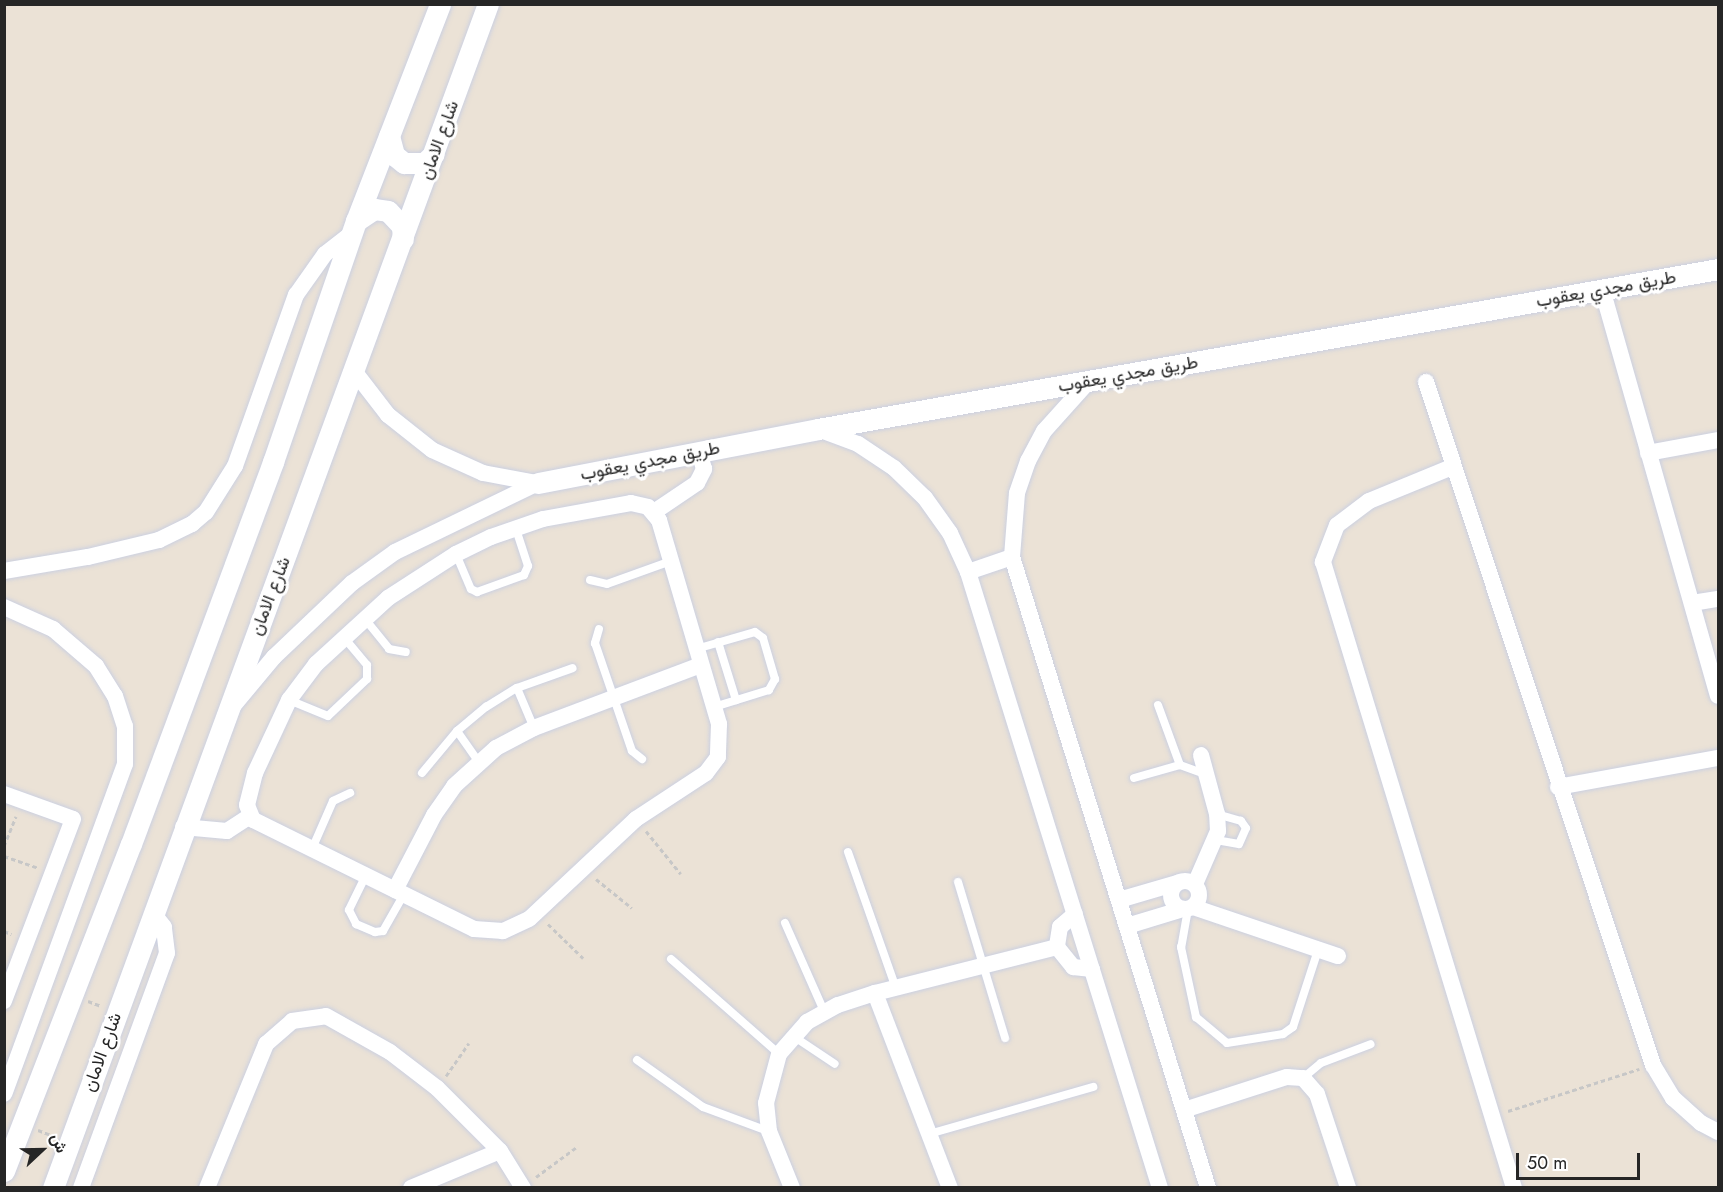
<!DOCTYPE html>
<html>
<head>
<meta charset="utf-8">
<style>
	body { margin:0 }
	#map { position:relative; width:1723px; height:1192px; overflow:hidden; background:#ebe2d6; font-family:Jost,Vazirmatn,sans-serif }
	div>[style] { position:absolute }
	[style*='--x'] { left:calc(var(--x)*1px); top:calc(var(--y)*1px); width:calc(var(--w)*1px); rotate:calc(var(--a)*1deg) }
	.path>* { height:3px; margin-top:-1.5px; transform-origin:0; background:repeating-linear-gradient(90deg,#c7c7c7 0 4.5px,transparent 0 7.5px) }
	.roads { filter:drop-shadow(0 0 2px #cbd0e1) drop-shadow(0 0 2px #cbd0e1) }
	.service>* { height:8px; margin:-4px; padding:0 4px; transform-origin:4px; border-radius:4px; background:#fff }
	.minor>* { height:16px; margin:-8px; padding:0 8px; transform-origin:8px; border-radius:8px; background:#fff }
	.minor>.ring { margin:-8px; padding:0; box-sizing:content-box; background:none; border:16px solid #fff; border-radius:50% }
	.tertiary>* { height:21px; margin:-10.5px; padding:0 10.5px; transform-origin:10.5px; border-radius:10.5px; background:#fff }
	span { translate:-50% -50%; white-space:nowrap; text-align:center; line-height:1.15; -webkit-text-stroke:6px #fff; paint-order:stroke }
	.street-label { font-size:18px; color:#262626 }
	.frame { position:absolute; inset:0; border:6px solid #262626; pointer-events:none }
	.north { position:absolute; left:12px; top:1120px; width:60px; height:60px; -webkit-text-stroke:4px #fff; paint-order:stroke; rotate:68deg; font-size:16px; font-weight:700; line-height:24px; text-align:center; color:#262626 }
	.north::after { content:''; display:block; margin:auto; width:21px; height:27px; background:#262626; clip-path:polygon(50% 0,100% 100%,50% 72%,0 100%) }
	.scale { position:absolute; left:1516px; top:1153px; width:124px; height:27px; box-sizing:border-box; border:3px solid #262626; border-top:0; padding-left:8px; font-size:18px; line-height:21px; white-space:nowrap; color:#262626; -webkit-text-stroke:4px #fff; paint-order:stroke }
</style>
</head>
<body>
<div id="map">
	<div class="path">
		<div style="--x:646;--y:831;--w:55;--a:50.9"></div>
		<div style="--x:4;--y:846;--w:32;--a:-68"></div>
		<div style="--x:4;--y:856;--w:37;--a:19"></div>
		<div style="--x:596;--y:879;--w:46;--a:38.9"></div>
		<div style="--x:548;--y:924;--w:49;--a:44.2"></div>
		<div style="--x:4;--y:931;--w:8;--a:23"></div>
		<div style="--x:88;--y:1001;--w:14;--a:21"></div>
		<div style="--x:446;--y:1076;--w:40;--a:-55.1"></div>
		<div style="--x:1508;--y:1111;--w:138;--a:-17.8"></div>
		<div style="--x:38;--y:1130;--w:17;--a:21"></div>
		<div style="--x:536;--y:1177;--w:52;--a:-36.4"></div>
	</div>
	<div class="roads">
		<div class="service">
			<div style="--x:456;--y:554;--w:38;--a:67"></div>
			<div style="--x:471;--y:589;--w:7;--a:27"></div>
			<div style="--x:477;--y:592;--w:50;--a:-19.9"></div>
			<div style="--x:524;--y:575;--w:10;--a:-66"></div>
			<div style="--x:528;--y:566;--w:39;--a:-108"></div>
			<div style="--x:590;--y:580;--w:17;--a:13"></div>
			<div style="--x:607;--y:584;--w:68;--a:-19.8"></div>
			<div style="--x:365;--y:619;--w:38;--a:51"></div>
			<div style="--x:389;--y:649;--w:17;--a:10"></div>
			<div style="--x:599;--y:629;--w:15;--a:106"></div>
			<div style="--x:595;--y:643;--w:114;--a:71.1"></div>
			<div style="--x:632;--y:751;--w:13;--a:39"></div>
			<div style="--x:718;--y:642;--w:61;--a:72.8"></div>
			<div style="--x:696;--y:649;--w:61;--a:-16.1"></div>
			<div style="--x:755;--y:632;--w:10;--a:37"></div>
			<div style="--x:763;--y:638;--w:43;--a:73.7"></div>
			<div style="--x:775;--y:679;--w:13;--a:119"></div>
			<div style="--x:769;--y:690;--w:58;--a:162.8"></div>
			<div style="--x:517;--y:688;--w:43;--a:67"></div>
			<div style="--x:289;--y:700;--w:42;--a:22.3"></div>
			<div style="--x:328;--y:716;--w:54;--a:-43.5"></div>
			<div style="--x:367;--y:679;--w:14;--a:-90"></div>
			<div style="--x:367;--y:665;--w:35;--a:-130"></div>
			<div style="--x:1158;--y:705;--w:64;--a:69.9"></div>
			<div style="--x:457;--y:731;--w:37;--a:55"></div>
			<div style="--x:422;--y:773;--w:55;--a:-50.2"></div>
			<div style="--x:457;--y:731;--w:38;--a:-40"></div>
			<div style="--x:486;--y:707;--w:36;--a:-32"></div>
			<div style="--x:517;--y:688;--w:59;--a:-19.7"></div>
			<div style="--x:1134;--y:778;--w:48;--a:-15.8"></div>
			<div style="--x:1180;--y:765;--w:27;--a:20"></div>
			<div style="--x:1216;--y:840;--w:23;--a:10"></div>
			<div style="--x:1239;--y:844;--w:17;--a:-66"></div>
			<div style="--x:1246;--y:828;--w:9;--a:-126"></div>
			<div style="--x:1241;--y:821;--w:25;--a:-164"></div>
			<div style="--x:312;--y:849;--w:52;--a:-66.4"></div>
			<div style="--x:333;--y:801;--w:19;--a:-25"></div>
			<div style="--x:848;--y:852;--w:144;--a:70.6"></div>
			<div style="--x:366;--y:875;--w:39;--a:116"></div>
			<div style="--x:349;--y:910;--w:16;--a:63"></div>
			<div style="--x:356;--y:924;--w:21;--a:23"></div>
			<div style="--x:375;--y:932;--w:8;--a:-7"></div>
			<div style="--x:383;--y:931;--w:43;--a:-60.4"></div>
			<div style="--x:958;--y:882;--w:163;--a:73.2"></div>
			<div style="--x:1188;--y:909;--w:39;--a:100"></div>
			<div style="--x:1181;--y:947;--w:72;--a:77.9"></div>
			<div style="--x:1196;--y:1017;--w:40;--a:40"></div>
			<div style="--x:1227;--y:1043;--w:57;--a:-9.1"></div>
			<div style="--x:1283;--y:1034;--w:12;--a:-35"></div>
			<div style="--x:1293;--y:1027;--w:81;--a:-72"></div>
			<div style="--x:785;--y:923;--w:96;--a:66.1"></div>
			<div style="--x:671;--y:959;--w:144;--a:41.3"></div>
			<div style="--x:793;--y:1036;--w:50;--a:33.7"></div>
			<div style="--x:637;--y:1060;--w:81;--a:35.5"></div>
			<div style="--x:703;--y:1107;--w:69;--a:20.3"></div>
			<div style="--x:1303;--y:1078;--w:23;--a:-40"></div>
			<div style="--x:1321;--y:1063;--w:53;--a:-20.8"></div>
			<div style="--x:929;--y:1134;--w:171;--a:-16"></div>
		</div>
		<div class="minor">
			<div style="--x:1602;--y:289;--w:423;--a:74.1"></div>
			<div style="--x:354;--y:371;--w:56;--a:52.3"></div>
			<div style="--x:388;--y:415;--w:56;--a:38.5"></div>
			<div style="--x:432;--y:450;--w:56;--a:24.3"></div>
			<div style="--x:483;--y:473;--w:55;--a:10.5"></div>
			<div style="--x:1089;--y:381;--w:67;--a:132"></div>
			<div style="--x:1044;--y:431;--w:34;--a:118"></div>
			<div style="--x:1028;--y:461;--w:34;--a:109"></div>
			<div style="--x:1017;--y:493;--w:64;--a:94.5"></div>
			<div style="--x:1012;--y:557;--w:661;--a:72.74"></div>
			<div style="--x:1426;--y:382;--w:720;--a:71.62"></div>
			<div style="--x:1653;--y:1065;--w:39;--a:59"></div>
			<div style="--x:1673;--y:1098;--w:38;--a:42"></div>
			<div style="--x:1701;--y:1123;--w:19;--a:28"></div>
			<div style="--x:818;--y:429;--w:43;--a:20.6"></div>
			<div style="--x:858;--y:444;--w:43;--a:33.7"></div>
			<div style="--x:894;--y:468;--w:43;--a:44.1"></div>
			<div style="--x:925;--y:498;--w:43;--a:54.5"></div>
			<div style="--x:950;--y:533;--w:43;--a:65.2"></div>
			<div style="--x:968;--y:572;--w:645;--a:72.69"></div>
			<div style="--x:1648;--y:453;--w:71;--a:-10.5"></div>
			<div style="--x:1452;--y:467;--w:90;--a:157.7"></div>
			<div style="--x:1369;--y:501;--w:40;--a:143"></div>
			<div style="--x:1337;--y:525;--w:40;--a:111"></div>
			<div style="--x:1323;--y:562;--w:654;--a:73.03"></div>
			<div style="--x:631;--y:503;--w:17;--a:13"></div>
			<div style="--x:648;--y:507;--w:17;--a:50"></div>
			<div style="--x:659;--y:520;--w:213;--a:73.6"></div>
			<div style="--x:719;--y:724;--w:33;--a:92"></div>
			<div style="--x:718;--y:757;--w:20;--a:127"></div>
			<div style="--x:706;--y:773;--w:84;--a:146.7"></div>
			<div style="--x:636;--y:819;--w:146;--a:136.9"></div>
			<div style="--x:529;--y:919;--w:29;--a:155"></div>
			<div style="--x:503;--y:931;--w:29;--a:-176"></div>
			<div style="--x:474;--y:929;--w:246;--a:-153.7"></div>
			<div style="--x:253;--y:820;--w:16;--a:-112"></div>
			<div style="--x:247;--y:805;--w:33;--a:-76"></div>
			<div style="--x:255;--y:773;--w:81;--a:-65"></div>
			<div style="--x:289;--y:700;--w:45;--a:-53.1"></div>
			<div style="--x:316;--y:664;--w:98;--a:-42.5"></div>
			<div style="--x:388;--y:598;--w:81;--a:-32.9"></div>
			<div style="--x:456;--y:554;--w:39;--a:-26"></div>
			<div style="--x:491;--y:537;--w:55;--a:-19.1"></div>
			<div style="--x:543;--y:519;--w:89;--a:-10.3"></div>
			<div style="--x:654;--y:512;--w:52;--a:-34"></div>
			<div style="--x:697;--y:483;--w:16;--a:-63"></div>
			<div style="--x:704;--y:469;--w:19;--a:-106"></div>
			<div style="--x:4;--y:571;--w:85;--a:-9.5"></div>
			<div style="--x:88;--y:557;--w:73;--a:-13.5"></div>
			<div style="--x:159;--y:540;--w:37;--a:-26"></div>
			<div style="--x:192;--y:524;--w:18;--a:-41"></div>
			<div style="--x:206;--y:512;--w:54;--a:-57.8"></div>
			<div style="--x:235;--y:466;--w:182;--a:-70.4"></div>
			<div style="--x:296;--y:295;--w:50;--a:-54.7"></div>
			<div style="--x:325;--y:254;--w:33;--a:-38"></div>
			<div style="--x:968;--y:572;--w:46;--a:-18.8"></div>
			<div style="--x:1692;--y:603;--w:26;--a:-9"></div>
			<div style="--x:4;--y:607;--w:54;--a:24.2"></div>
			<div style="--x:53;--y:629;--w:57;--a:40.7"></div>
			<div style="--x:96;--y:666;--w:36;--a:58"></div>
			<div style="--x:115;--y:696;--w:32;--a:72"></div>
			<div style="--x:125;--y:726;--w:38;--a:90"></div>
			<div style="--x:125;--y:764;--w:351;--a:110.1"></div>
			<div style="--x:233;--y:706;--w:64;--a:-50.1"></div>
			<div style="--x:274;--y:657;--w:108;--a:-43.5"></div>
			<div style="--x:352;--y:583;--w:53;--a:-35.8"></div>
			<div style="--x:395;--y:552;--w:159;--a:-25.8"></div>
			<div style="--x:1558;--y:787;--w:163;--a:-10.3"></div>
			<div style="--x:4;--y:794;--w:73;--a:19.9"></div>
			<div style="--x:73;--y:819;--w:195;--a:110.8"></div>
			<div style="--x:183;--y:827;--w:44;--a:5.2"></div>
			<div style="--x:227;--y:831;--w:27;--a:-33"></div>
			<div class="ring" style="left:1171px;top:881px;width:12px;height:12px"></div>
			<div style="--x:1195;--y:884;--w:58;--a:-66.5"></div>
			<div style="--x:1218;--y:831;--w:17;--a:-93"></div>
			<div style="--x:1217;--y:814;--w:61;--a:-105.2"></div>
			<div style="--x:395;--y:890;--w:85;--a:-62.5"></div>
			<div style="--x:434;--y:815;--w:35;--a:-55"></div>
			<div style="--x:454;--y:786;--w:57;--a:-42.1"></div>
			<div style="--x:496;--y:748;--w:43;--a:-27.8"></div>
			<div style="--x:534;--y:728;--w:178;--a:-20.7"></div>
			<div style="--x:1119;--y:900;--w:60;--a:-16.3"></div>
			<div style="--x:1193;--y:907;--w:153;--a:18.7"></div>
			<div style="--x:1075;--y:914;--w:20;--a:139"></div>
			<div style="--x:1060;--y:927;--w:20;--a:99"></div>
			<div style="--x:1057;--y:947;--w:26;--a:51"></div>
			<div style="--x:1073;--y:967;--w:19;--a:6"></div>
			<div style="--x:1127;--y:926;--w:59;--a:-16.9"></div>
			<div style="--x:875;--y:993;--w:209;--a:69"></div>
			<div style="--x:1184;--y:1110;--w:108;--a:-17.8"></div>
			<div style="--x:1287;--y:1077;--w:16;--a:4"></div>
			<div style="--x:1303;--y:1078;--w:21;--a:49"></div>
			<div style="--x:1317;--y:1094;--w:99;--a:71.7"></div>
			<div style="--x:81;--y:1188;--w:250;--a:-69.9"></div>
			<div style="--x:167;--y:953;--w:26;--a:-97"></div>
			<div style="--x:164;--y:927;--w:18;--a:-128"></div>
			<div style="--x:207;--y:1188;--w:156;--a:-67.7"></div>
			<div style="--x:266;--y:1044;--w:35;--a:-41"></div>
			<div style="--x:292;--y:1021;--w:34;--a:-8"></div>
			<div style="--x:326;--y:1016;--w:73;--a:29.4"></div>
			<div style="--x:390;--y:1052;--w:59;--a:37.5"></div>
			<div style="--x:437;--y:1088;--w:89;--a:45"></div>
			<div style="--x:500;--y:1151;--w:44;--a:58.1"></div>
			<div style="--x:411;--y:1188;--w:96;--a:-22.6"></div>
			<div style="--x:792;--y:1188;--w:61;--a:-112"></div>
			<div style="--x:769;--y:1131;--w:28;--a:-96"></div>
			<div style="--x:766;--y:1103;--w:51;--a:-75.1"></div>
			<div style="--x:779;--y:1054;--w:43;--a:-48.8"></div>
			<div style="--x:807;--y:1022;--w:35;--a:-29"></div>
			<div style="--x:838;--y:1005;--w:39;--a:-18"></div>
			<div style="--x:875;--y:993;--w:188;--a:-14.2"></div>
		</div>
		<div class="tertiary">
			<div style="--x:389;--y:136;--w:20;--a:75"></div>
			<div style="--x:394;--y:155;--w:13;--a:39"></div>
			<div style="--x:404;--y:163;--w:20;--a:0"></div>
			<div style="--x:424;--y:163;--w:13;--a:-42"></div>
			<div style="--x:356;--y:221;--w:22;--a:-34"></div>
			<div style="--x:374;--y:209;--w:14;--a:8"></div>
			<div style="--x:388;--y:211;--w:21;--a:47"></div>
			<div style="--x:402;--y:226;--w:13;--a:86"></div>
			<div style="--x:538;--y:483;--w:285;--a:-10.9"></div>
			<div style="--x:818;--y:429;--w:914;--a:-10.08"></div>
			<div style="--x:4;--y:1171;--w:351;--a:-68.8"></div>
			<div style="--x:131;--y:844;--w:408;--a:-69.6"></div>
			<div style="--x:273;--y:462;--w:255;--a:-71"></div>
			<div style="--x:356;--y:221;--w:233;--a:-68.8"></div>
			<div style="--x:53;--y:1188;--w:1261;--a:-69.83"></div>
		</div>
	</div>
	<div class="street-label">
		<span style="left:439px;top:140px;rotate:-70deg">شارع الامان</span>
		<span style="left:1606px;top:289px;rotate:-10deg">طريق مجدي يعقوب</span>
		<span style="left:1128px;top:374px;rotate:-10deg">طريق مجدي يعقوب</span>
		<span style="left:650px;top:461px;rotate:-11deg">طريق مجدي يعقوب</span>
		<span style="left:270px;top:596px;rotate:-69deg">شارع الامان</span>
		<span style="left:102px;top:1052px;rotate:-70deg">شارع الامان</span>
	</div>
	<div class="frame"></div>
	<div class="north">ش</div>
	<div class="scale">50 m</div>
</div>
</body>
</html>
